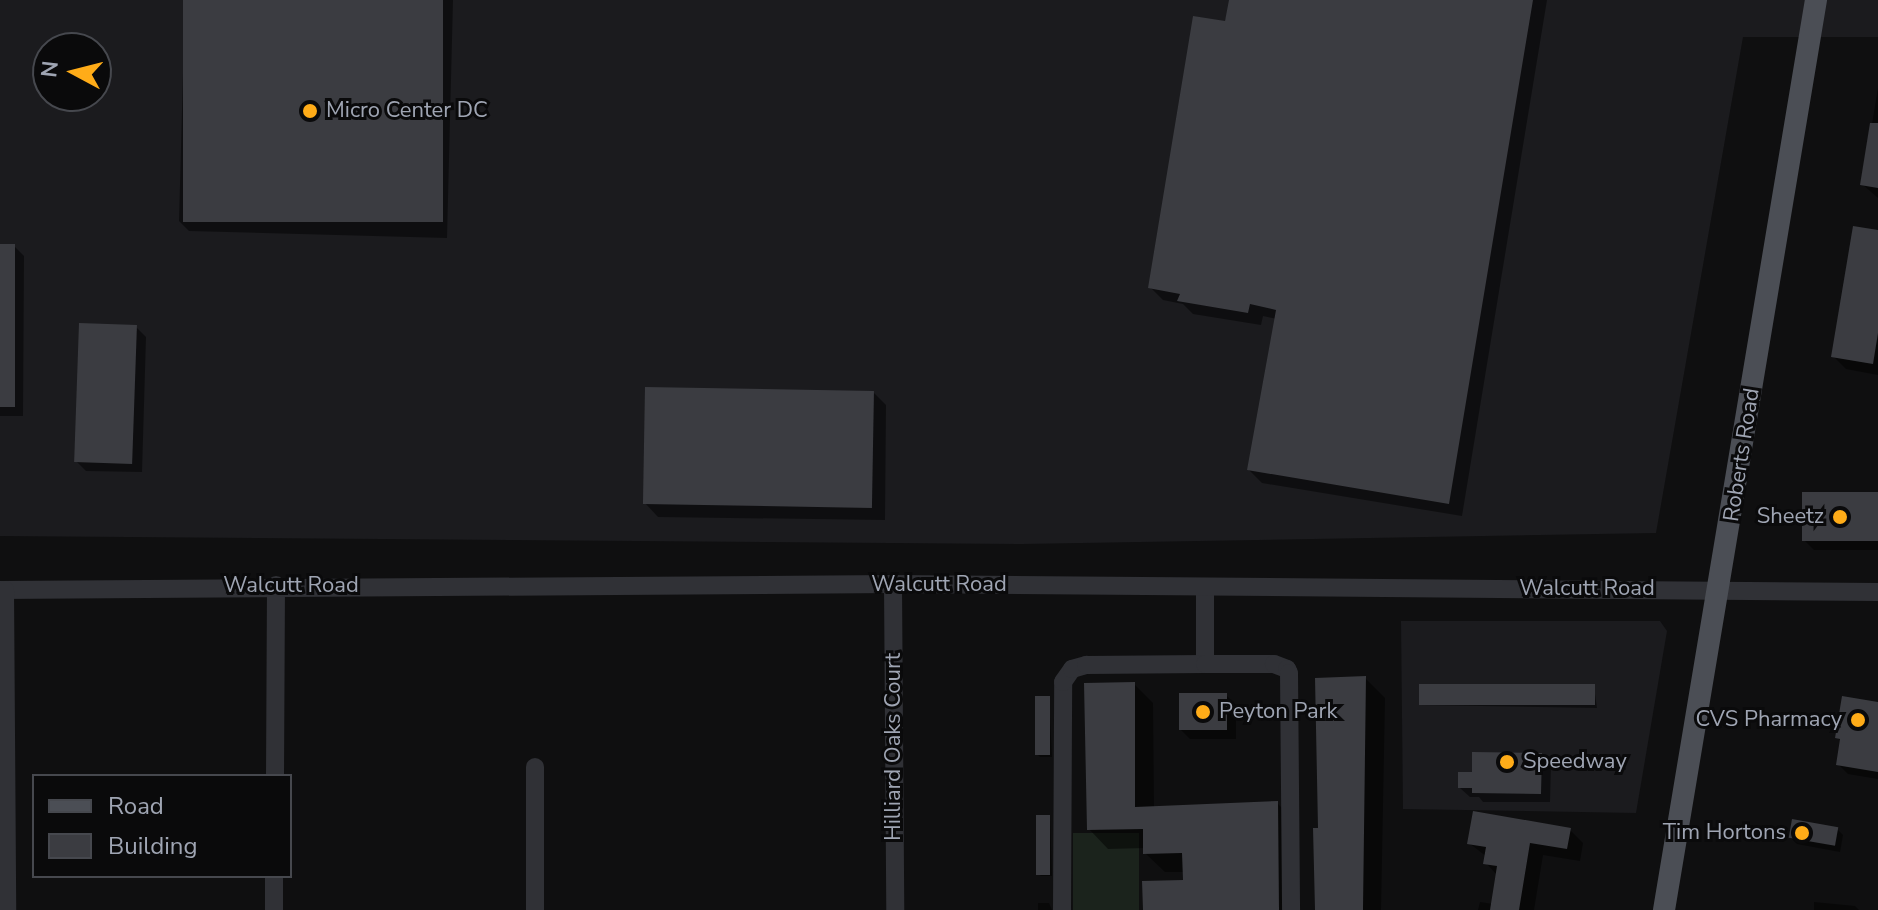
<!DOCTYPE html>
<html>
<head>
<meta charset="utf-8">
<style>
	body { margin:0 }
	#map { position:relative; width:1878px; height:910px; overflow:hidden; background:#0f0f10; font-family:"Nunito Sans",sans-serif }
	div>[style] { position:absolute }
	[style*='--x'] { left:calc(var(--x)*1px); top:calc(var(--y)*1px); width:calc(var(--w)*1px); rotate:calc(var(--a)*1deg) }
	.built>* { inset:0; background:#1b1b1e }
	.green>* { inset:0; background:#1b231c; transform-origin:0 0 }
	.shadow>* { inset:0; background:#0007 }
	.building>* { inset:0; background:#3b3c41; transform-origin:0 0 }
	.minor>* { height:18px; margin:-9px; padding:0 9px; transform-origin:9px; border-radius:9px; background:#303136 }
	.major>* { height:22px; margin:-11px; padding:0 11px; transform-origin:11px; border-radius:11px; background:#4b4e55 }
	.dots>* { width:22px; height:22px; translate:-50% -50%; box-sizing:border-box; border:4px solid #0a0a0b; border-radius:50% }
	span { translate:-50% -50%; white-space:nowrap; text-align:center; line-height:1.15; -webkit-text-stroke:6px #0a0a0b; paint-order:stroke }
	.poi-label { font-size:22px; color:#9fa5b3 }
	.left { translate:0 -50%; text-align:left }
	.right { translate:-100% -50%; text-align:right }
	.street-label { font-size:22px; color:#9fa5b3 }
	.legend { position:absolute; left:32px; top:774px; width:260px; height:104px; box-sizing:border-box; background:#0a0a0b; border:2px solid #46484e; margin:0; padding:10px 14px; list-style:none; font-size:24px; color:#9fa5b3 }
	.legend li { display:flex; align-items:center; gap:16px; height:40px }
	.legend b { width:40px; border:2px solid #46484e }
	.north { position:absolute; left:32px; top:32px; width:80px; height:80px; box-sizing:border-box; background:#0a0a0b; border:2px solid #46484e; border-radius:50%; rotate:277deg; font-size:22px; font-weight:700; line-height:32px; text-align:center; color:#9fa5b3 }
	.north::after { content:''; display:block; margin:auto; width:28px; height:36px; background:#ffac18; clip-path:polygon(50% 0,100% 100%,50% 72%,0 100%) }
</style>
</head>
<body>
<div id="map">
	<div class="built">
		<div style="clip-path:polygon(evenodd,0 0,1878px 0,1878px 37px,1743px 37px,1656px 533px,1022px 544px,0 536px,0 0,48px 48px,96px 48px,96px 96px,48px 96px,48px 48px)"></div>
		<div style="clip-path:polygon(1401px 621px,1660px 621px,1667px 631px,1636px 813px,1403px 809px)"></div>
	</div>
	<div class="green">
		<div style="left:1073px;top:833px;width:66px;height:77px"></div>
	</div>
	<div class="shadow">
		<div style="clip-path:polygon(185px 0,453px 0,447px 238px,189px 231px,179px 221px)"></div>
		<div style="clip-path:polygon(1231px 0,1547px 0,1462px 516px,1262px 483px,1249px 470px,1277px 319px,1263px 316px,1261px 325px,1193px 314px,1183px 304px,1163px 300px,1150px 287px)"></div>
		<div style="clip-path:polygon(1878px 88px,1878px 198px,1862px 184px)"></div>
		<div style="clip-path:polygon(1878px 232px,1878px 375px,1846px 369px,1833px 356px)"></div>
		<div style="clip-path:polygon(0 246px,14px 246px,24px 256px,23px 416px,0 416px)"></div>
		<div style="clip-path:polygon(136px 327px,146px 337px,142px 472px,86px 471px,76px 461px)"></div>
		<div style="clip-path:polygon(873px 392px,886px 405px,885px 520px,658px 517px,645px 503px)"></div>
		<div style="clip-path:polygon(1878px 494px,1878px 550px,1814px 550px,1804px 540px)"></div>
		<div style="clip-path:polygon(1365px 678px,1385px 698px,1381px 910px,1317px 910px)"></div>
		<div style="clip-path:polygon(1134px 684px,1153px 703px,1154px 809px,1277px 803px,1297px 823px,1297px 910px,1145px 910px,1185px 882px,1185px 872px,1165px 872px,1145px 853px,1145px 848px,1108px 849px,1089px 829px)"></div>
		<div style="clip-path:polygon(1594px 687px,1597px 708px,1421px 705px)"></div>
		<div style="clip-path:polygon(1226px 695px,1236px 705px,1236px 739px,1190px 739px,1180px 729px)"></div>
		<div style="clip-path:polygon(1049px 698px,1052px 757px,1040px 757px,1037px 754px)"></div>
		<div style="clip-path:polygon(1878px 704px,1878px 779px,1848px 774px,1838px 764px,1842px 742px,1837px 737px)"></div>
		<div style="clip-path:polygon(1541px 755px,1551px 764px,1550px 802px,1483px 802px,1479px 797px,1470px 797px,1460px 788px,1474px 774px)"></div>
		<div style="clip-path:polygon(1050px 817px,1052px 876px,1041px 876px,1038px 874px)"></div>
		<div style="clip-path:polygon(1837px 829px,1843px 835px,1840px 852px,1797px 844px,1791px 838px)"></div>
		<div style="clip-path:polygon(1570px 830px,1583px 843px,1580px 861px,1543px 855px,1534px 910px,1478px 910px,1480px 902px,1493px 904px,1498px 876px,1486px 863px,1487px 857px,1469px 843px)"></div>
		<div style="clip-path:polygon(1814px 902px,1855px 906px,1859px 910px,1814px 910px)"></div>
		<div style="clip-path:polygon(1038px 903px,1049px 903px,1052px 910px,1038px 910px)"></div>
	</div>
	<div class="building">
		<div style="left:183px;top:0;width:260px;height:222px"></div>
		<div style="clip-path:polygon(1229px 0,1533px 0,1449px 504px,1247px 470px,1276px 310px,1250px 304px,1248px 313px,1177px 301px,1180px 294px,1148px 288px,1193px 16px,1225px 21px)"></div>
		<div style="clip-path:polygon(1870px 123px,1878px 123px,1878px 188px,1860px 185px)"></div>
		<div style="clip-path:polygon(1853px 226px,1878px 230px,1878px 333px,1873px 364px,1831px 357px)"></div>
		<div style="left:0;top:244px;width:15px;height:163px"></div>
		<div style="left:79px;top:323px;width:58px;height:139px;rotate:2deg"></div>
		<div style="left:645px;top:387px;width:229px;height:117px;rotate:1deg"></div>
		<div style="left:1802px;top:492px;width:76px;height:49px"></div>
		<div style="clip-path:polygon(1366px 676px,1363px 910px,1315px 910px,1313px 828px,1318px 828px,1315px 678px)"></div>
		<div style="clip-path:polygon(1135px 682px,1135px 807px,1278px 801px,1279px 910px,1143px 910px,1142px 881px,1183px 880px,1182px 853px,1143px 854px,1143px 829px,1087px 830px,1084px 683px)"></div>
		<div style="left:1419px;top:684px;width:176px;height:21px"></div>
		<div style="left:1179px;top:693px;width:48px;height:37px"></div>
		<div style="left:1035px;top:696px;width:15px;height:59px"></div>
		<div style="clip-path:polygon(1842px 696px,1878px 702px,1878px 772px,1836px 765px,1840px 739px,1835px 738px)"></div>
		<div style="clip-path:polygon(1472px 752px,1542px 753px,1541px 794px,1472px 793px,1472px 788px,1458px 788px,1458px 772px,1472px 772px)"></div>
		<div style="clip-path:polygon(1473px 811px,1571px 828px,1567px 849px,1530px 843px,1519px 910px,1490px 910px,1497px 866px,1483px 864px,1486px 847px,1467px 844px)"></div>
		<div style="left:1036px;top:815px;width:14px;height:60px"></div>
		<div style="left:1792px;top:819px;width:47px;height:19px;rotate:10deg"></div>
	</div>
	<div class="minor">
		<div style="--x:893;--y:584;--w:326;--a:89.6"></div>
		<div style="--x:1205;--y:587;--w:77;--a:90"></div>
		<div style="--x:0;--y:590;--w:893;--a:-0.38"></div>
		<div style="--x:893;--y:584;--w:985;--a:0.47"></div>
		<div style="--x:5;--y:590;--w:320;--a:89.6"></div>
		<div style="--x:275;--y:776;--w:191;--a:-89.7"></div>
		<div style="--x:274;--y:910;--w:34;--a:-90"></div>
		<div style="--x:535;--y:910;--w:143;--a:-90"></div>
		<div style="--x:1062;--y:910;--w:228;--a:-89.7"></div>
		<div style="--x:1063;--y:682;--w:16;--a:-55"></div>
		<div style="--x:1072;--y:669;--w:15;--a:-16"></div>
		<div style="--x:1086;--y:665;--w:119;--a:-0.5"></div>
		<div style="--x:1205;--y:664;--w:69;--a:0"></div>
		<div style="--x:1274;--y:664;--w:14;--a:21"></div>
		<div style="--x:1287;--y:669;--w:4;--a:63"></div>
		<div style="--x:1289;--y:673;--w:237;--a:89.5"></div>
	</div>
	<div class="major">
		<div style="--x:1664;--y:910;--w:923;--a:-80.52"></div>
	</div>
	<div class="dots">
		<div style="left:310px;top:111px;background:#ffac18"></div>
		<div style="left:1840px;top:517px;background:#ffac18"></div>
		<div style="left:1203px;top:712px;background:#ffac18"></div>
		<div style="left:1858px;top:720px;background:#ffac18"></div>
		<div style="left:1507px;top:762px;background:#ffac18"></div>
		<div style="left:1802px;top:833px;background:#ffac18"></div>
	</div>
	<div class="poi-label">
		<span class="left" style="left:326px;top:111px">Micro Center DC</span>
		<span class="right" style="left:1824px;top:517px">Sheetz</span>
		<span class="left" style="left:1219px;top:712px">Peyton Park</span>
		<span class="right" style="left:1842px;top:720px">CVS Pharmacy</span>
		<span class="left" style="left:1523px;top:762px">Speedway</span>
		<span class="right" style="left:1786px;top:833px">Tim Hortons</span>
	</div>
	<div class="street-label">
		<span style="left:1742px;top:455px;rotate:-81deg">Roberts Road</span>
		<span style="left:939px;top:585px">Walcutt Road</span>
		<span style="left:291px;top:586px">Walcutt Road</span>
		<span style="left:1587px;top:589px">Walcutt Road</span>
		<span style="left:894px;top:747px;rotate:-90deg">Hilliard Oaks Court</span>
	</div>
	<ul class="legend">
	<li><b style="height:10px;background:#4b4e55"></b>Road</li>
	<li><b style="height:22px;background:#3b3c41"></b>Building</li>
	</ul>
	<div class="north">N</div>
</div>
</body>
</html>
